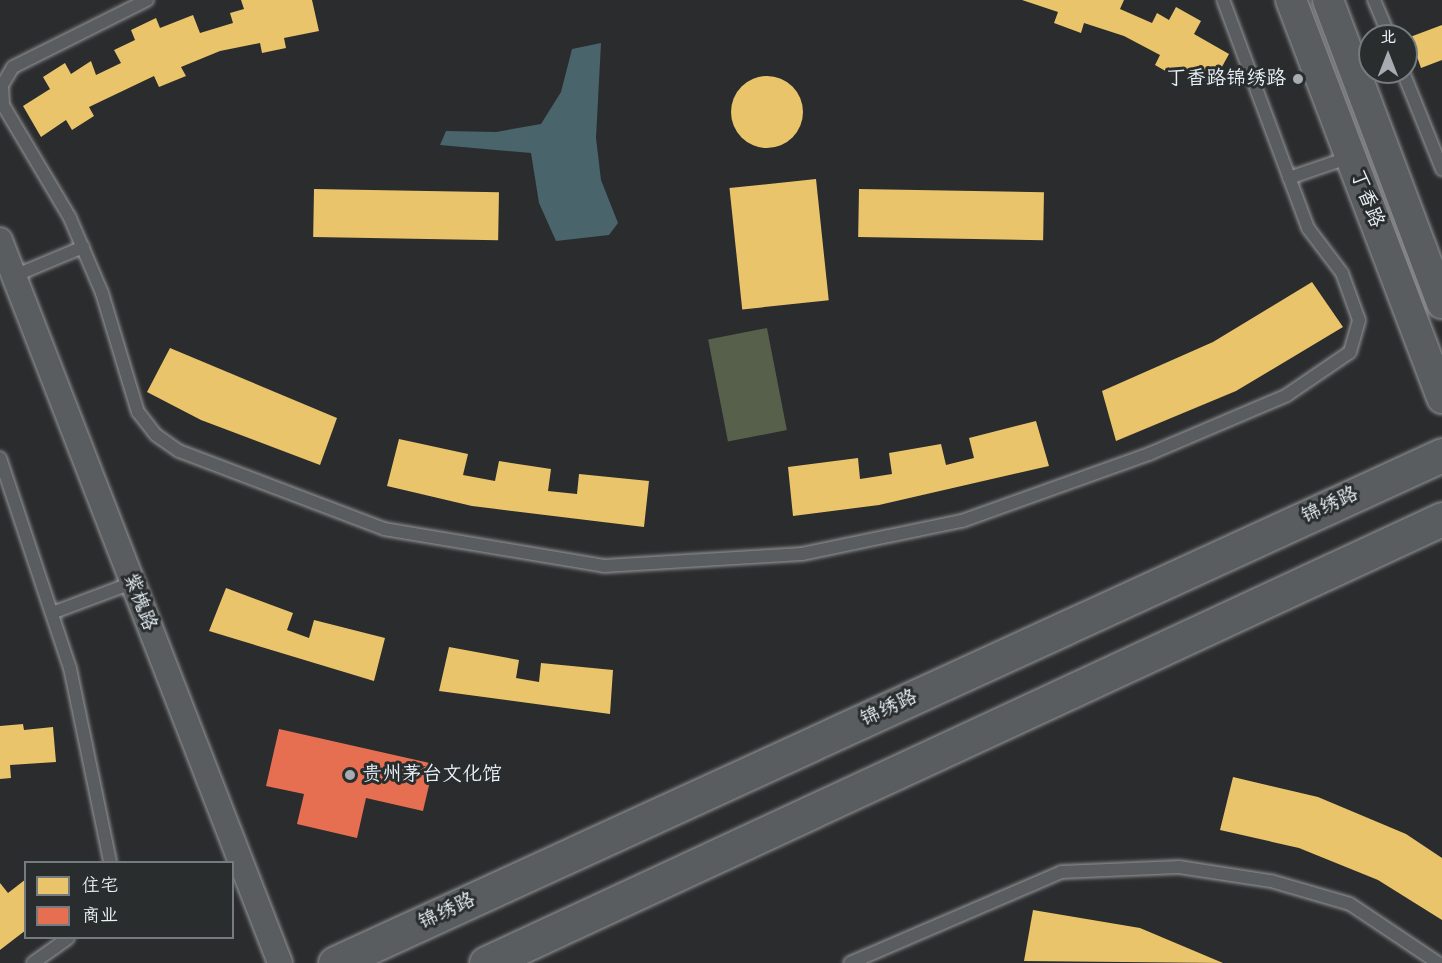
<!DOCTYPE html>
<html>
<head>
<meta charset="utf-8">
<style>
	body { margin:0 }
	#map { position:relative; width:1442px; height:963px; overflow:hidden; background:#2b2c2d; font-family:Kalam,"LXGW WenKai TC",sans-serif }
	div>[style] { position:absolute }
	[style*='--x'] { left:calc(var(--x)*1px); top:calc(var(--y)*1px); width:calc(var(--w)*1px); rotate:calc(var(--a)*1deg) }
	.green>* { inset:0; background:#57604a; transform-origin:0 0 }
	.water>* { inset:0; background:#49646a }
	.homes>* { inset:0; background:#e9c46a; transform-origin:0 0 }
	.round { border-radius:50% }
	.shops>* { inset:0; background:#e76f51 }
	.roads { filter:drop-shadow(0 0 2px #96989a) drop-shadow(0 0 2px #96989a) }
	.service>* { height:12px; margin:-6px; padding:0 6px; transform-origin:6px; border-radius:6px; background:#5a5d60 }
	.minor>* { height:24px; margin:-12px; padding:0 12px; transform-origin:12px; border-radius:12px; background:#5a5d60 }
	.tertiary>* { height:30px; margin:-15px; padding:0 15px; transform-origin:15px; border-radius:15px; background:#5a5d60 }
	.secondary>* { height:33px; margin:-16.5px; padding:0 16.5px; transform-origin:16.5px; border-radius:16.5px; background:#5a5d60 }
	.dots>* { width:16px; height:16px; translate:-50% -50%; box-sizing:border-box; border:3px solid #2a2d2e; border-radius:50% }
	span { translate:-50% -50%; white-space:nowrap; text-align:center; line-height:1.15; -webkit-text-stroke:6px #2a2d2e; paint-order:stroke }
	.poi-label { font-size:20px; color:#e8f1f8 }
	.right { translate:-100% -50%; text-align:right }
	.left { translate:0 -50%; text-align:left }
	.street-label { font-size:20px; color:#e8f1f8 }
	.legend { position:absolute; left:24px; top:861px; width:210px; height:78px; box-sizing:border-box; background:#2a2d2e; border:2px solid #767b7f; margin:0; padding:8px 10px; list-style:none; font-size:18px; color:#e8f1f8 }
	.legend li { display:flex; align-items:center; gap:12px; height:30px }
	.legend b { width:30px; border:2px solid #767b7f }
	.north { position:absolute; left:1358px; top:24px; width:60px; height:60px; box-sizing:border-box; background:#2a2d2e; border:2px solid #767b7f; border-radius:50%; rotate:0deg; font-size:16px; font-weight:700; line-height:24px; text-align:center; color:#e8f1f8 }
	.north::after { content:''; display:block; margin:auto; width:21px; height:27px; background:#a6acb1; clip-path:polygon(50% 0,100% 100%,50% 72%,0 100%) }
</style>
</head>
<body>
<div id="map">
	<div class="green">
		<div style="left:767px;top:328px;width:104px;height:60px;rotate:79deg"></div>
	</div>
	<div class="water">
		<div style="clip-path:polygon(601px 43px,596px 138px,601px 180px,618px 223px,609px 235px,556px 241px,539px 203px,531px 153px,440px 145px,446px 131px,496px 132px,541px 124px,561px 92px,572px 49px)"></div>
	</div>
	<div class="homes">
		<div style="clip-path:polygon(241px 0,312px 0,319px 31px,284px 38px,286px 48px,262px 53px,260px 43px,220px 51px,181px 67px,186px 76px,159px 87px,154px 76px,89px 107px,94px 116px,72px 130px,66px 120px,41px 137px,23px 106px,50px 89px,43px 77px,65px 63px,71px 74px,91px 61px,96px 75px,121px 63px,114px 50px,135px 40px,131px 30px,156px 18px,160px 28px,193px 15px,200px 33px,233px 23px,230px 13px,244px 9px)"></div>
		<div style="clip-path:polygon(1022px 0,1124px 0,1120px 9px,1152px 23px,1157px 13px,1169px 20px,1176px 7px,1201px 21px,1194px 34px,1229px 54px,1212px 85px,1181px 68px,1176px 77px,1155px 65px,1160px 55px,1124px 36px,1084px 23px,1081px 33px,1054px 23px,1058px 12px)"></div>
		<div style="clip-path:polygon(1442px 25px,1442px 60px,1421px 68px,1410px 37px)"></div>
		<div class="round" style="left:731px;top:76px;width:72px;height:72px"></div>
		<div style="left:816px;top:179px;width:122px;height:87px;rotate:84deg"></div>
		<div style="left:314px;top:189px;width:185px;height:48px;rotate:1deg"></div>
		<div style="left:859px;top:189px;width:185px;height:48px;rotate:1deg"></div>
		<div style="clip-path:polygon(1312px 282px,1343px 327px,1236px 391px,1116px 441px,1102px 391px,1213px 342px)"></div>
		<div style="clip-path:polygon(170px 348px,337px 418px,320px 465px,201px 420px,147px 392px)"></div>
		<div style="clip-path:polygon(1036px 421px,1049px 466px,879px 505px,793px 516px,788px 467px,858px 458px,860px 479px,892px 474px,889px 453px,941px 444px,946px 465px,974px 458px,969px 438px)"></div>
		<div style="clip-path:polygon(399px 439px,468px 454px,463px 475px,495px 481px,499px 461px,551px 469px,548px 491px,577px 494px,579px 474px,649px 481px,644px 527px,472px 506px,387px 486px)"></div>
		<div style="clip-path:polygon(226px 588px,293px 613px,287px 630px,309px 638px,314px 620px,385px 638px,374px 681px,209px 631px)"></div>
		<div style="clip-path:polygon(449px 647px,519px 660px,516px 678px,539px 682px,541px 663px,613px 670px,610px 714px,439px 691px)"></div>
		<div style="clip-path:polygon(23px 724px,24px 730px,53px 727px,56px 762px,10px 765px,11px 778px,0 779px,0 726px)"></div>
		<div style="clip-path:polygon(1233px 777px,1318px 797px,1406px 834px,1442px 858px,1442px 920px,1378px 880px,1299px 848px,1220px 830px)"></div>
		<div style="clip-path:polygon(26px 879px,26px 930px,0 950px,0 883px,8px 893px)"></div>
		<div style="clip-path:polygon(1033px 910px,1140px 928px,1223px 963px,1024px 961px)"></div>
	</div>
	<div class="shops">
		<div style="clip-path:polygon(279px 729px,434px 764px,423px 811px,366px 798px,357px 838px,297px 824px,304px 794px,266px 786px)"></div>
	</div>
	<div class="roads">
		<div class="service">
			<div style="--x:147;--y:0;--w:150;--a:153.4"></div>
			<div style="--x:13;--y:67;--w:21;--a:121"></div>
			<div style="--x:2;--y:85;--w:20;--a:87"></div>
			<div style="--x:3;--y:105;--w:131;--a:59.3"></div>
			<div style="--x:70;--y:218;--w:82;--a:66.9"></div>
			<div style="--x:102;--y:293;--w:124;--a:73.2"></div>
			<div style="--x:138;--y:412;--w:29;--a:52"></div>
			<div style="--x:156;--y:435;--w:28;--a:35"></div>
			<div style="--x:179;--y:451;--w:219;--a:20.8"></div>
			<div style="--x:384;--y:529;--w:223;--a:9.5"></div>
			<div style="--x:604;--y:566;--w:198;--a:-3.5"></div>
			<div style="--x:802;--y:554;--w:163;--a:-11.7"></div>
			<div style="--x:962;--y:521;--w:199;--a:-19.7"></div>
			<div style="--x:1149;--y:454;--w:150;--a:-23.1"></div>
			<div style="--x:1287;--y:395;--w:76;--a:-34.3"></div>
			<div style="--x:1350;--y:352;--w:33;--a:-74"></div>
			<div style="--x:1359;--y:320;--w:50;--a:-109.9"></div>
			<div style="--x:1342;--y:273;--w:56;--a:-127.1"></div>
			<div style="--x:1308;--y:228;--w:243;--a:-110.4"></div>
			<div style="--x:1374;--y:0;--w:39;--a:67"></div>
			<div style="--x:1403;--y:72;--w:105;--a:68.1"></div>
			<div style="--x:1289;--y:178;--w:65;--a:-19"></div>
			<div style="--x:14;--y:276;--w:75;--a:-22.8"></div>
			<div style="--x:0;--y:458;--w:221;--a:71.6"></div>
			<div style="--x:70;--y:668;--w:198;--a:78.3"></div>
			<div style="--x:52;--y:613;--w:85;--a:-20.6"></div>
			<div style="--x:33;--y:963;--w:43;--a:-35.5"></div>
			<div style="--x:850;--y:963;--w:230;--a:-23.3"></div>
			<div style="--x:1061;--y:872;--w:118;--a:-2.4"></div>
			<div style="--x:1179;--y:867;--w:93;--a:8.7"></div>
			<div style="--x:1271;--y:881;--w:82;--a:16.2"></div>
			<div style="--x:1350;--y:904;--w:106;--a:33.8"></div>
		</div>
		<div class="minor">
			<div style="--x:0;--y:240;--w:775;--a:68.83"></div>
		</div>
		<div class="tertiary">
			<div style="--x:1291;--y:0;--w:426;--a:69.2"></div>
			<div style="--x:1328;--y:0;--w:324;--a:69.4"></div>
		</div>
		<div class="secondary">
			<div style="--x:335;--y:963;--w:1218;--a:-24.65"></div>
			<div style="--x:486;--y:963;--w:1054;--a:-24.91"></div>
		</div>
	</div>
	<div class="dots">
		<div style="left:1298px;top:79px;background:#a6acb1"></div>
		<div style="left:350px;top:775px;background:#a6acb1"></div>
	</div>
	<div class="poi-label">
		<span class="right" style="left:1286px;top:79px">丁香路锦绣路</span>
		<span class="left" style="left:362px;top:775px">贵州茅台文化馆</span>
	</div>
	<div class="street-label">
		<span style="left:1366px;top:199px;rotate:69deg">丁香路</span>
		<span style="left:1330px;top:506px;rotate:-25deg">锦绣路</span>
		<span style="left:139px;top:602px;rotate:69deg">紫槐路</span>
		<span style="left:889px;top:709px;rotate:-25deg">锦绣路</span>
		<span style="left:447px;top:912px;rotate:-25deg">锦绣路</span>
	</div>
	<ul class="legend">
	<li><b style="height:16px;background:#e9c46a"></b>住宅</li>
	<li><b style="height:16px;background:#e76f51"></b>商业</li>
	</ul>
	<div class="north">北</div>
</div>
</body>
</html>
